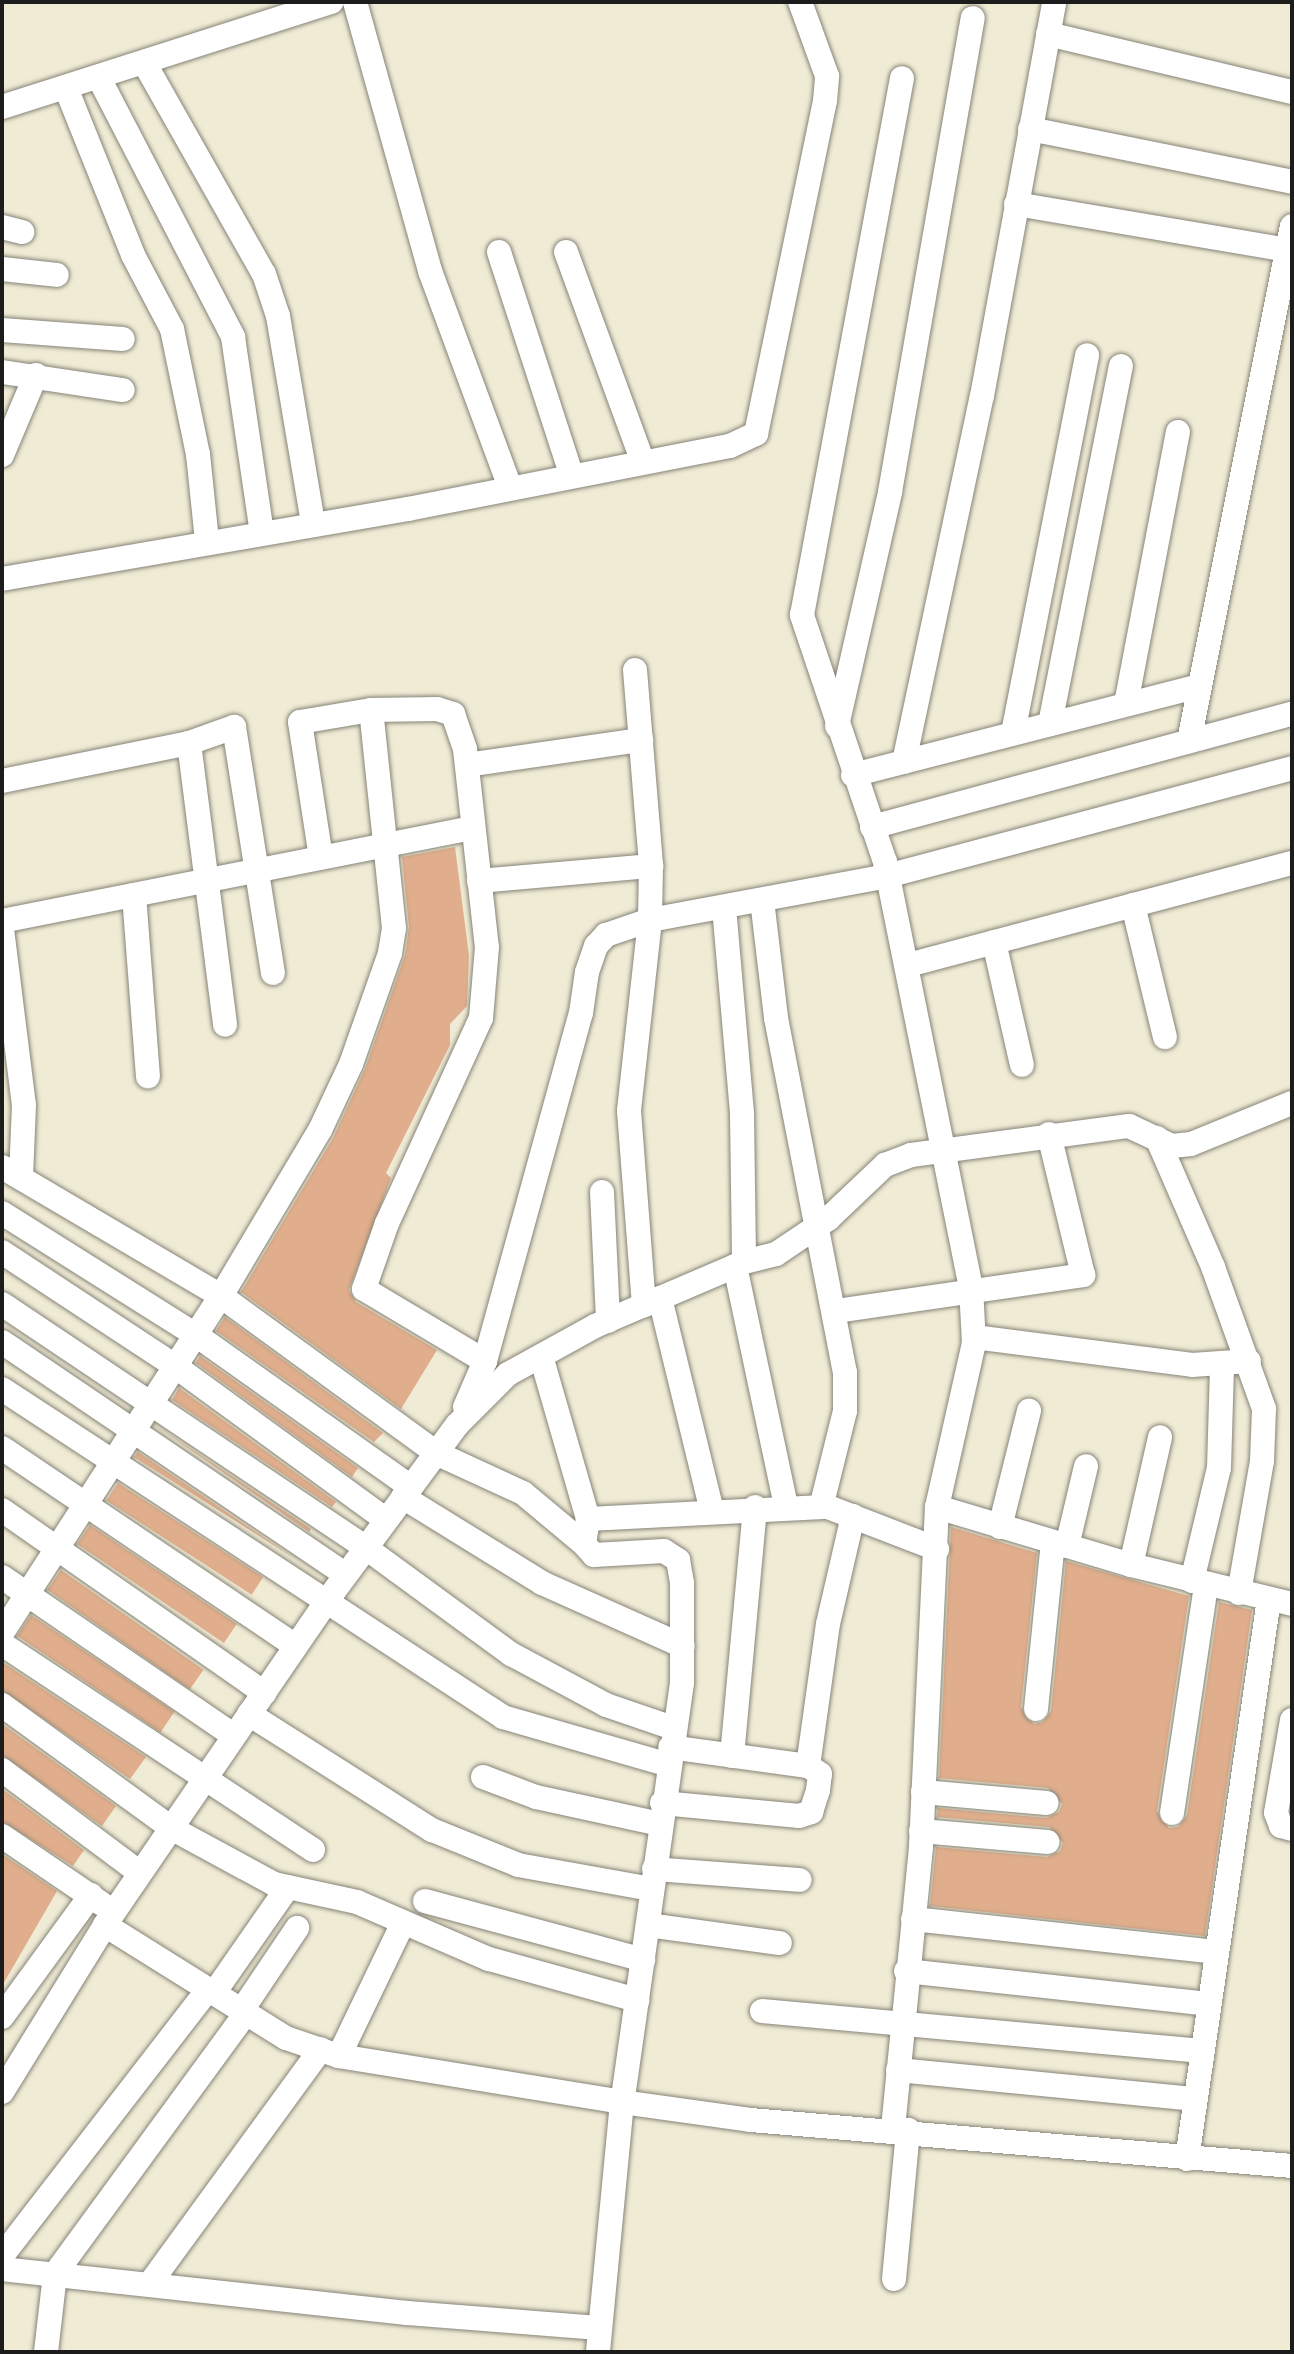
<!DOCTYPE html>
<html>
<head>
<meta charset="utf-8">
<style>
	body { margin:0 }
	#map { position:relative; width:1294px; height:2354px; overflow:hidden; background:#f0ebd5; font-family:Alegreya,serif }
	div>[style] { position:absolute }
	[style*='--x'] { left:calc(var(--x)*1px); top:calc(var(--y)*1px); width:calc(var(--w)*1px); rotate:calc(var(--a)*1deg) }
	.building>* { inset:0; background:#e0ae8c; transform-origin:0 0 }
	.roads { filter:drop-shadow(0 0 2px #868478) drop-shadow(0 0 2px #868478) }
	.street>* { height:24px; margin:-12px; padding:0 12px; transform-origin:12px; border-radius:12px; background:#fff }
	span { translate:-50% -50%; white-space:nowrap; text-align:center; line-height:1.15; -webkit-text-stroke:8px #f7f3e8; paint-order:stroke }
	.frame { position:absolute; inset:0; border:4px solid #1c1c1c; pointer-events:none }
</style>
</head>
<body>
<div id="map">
	<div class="building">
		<div style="clip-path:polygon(455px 847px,469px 956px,467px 1006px,450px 1024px,450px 1045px,386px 1173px,391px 1178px,349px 1290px,356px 1302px,437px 1350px,401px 1409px,241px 1292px,333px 1138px,365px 1069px,405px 955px,409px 927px,402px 857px)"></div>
		<div style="clip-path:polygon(225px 1317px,383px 1433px,374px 1442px,216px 1331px)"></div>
		<div style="clip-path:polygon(200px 1356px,358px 1468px,352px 1477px,196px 1363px)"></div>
		<div style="clip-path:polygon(179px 1388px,336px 1502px,332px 1507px,172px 1400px)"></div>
		<div style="clip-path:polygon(155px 1425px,311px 1529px,309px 1532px)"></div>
		<div style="clip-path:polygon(138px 1452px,294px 1558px,134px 1457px)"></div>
		<div style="left:118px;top:1483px;width:173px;height:21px;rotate:33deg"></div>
		<div style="left:90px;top:1525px;width:177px;height:23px;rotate:34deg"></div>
		<div style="clip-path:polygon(951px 1527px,1037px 1553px,1021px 1707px,1034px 1724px,1043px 1722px,1051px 1711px,1066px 1561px,1189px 1596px,1157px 1811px,1169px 1828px,1178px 1827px,1187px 1815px,1219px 1602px,1252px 1610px,1205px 1936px,930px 1906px,936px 1847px,1047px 1857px,1060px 1851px,1063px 1843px,1049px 1827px,937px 1817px,938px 1808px,1046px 1818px,1059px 1812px,1062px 1804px,1048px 1788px,939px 1778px)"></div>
		<div style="left:61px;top:1570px;width:174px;height:24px;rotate:35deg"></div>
		<div style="left:31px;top:1615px;width:173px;height:25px;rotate:34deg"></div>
		<div style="clip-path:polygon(2px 1662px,146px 1757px,130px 1779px,2px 1690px)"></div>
		<div style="clip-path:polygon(2px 1724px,116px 1806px,102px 1826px,2px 1755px)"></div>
		<div style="clip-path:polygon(2px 1789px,84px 1850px,73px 1866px,2px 1821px)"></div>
		<div style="clip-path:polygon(2px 1854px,57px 1891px,2px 1986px)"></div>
	</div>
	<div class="roads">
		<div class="street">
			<div style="--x:355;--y:2;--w:279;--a:74.4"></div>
			<div style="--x:430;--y:271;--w:230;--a:69.7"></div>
			<div style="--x:1048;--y:34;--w:251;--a:13.4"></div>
			<div style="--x:145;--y:64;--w:241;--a:60.5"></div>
			<div style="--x:264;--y:274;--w:44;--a:71.6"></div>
			<div style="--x:278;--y:316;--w:211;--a:80.4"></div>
			<div style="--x:99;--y:78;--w:292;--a:62.6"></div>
			<div style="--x:233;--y:337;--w:198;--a:81.6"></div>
			<div style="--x:66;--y:88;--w:180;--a:68.1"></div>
			<div style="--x:133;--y:255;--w:84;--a:62.2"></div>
			<div style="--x:172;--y:329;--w:128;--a:78.3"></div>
			<div style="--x:198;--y:454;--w:87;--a:84.1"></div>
			<div style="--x:2;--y:107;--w:346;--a:-17.7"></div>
			<div style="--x:1030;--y:129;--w:267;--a:11.4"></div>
			<div style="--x:1016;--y:204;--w:275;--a:9.6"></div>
			<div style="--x:2;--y:227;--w:21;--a:14"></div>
			<div style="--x:499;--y:252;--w:233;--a:72"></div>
			<div style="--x:566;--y:252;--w:224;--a:69.9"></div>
			<div style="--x:2;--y:269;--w:55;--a:6.2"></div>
			<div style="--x:2;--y:330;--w:121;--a:4.3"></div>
			<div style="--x:2;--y:372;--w:122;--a:8.5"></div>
			<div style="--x:2;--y:455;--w:87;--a:-67"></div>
			<div style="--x:2;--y:579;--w:412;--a:-9.8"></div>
			<div style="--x:408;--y:509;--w:328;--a:-11.1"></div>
			<div style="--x:730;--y:446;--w:29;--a:-25"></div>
			<div style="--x:756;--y:434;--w:340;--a:-78.3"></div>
			<div style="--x:825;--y:101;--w:25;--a:-85"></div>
			<div style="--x:827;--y:76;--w:79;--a:-110"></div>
			<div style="--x:635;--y:670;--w:197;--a:85.3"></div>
			<div style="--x:651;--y:866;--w:54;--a:91.1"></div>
			<div style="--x:650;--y:920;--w:192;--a:96.3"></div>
			<div style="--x:629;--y:1111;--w:195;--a:85.6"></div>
			<div style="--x:1126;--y:704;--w:277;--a:-79.2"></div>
			<div style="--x:371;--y:710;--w:66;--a:-0.9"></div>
			<div style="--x:437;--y:709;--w:17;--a:17"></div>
			<div style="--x:453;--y:714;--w:37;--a:71"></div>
			<div style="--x:465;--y:749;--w:199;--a:83.7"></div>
			<div style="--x:487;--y:947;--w:71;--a:94.8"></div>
			<div style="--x:481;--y:1018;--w:226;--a:114.6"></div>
			<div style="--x:387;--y:1223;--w:70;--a:109.2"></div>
			<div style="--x:364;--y:1289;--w:141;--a:30.8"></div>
			<div style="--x:1050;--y:724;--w:365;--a:-78.8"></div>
			<div style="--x:837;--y:726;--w:240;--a:-77.2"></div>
			<div style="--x:890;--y:492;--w:481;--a:-80.1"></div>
			<div style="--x:1013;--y:733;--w:385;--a:-78.9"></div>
			<div style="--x:1189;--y:741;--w:525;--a:-78.69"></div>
			<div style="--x:189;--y:743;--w:284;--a:82.7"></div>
			<div style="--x:904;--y:762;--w:374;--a:-78"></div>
			<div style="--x:982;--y:396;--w:401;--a:-79.6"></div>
			<div style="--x:467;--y:765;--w:176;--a:-8.2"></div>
			<div style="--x:853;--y:775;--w:357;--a:-14.4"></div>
			<div style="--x:2;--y:781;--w:191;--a:-11.5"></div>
			<div style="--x:189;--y:743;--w:48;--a:-19.6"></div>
			<div style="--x:234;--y:727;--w:249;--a:81"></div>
			<div style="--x:872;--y:827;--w:435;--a:-15.1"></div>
			<div style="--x:479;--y:881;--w:173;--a:-5"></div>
			<div style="--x:134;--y:895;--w:182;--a:85.6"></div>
			<div style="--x:762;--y:900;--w:119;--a:83.2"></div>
			<div style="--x:776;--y:1018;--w:361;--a:79"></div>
			<div style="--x:845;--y:1372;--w:39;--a:90"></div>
			<div style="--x:845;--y:1411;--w:99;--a:104"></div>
			<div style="--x:1133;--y:905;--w:136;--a:76.4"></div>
			<div style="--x:724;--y:907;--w:208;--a:85"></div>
			<div style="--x:742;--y:1114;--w:148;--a:89.2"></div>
			<div style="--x:2;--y:921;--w:480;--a:-11.2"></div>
			<div style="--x:2;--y:929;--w:177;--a:82.9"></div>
			<div style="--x:24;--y:1105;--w:73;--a:92.4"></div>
			<div style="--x:994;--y:942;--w:126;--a:77.2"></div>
			<div style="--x:908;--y:965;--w:397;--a:-14.9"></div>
			<div style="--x:1157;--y:1138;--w:141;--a:66.5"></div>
			<div style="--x:1213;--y:1267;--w:151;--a:70.2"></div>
			<div style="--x:1264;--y:1409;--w:52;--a:92.2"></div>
			<div style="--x:1262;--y:1461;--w:134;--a:99.9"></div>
			<div style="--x:2;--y:1167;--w:254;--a:30.5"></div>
			<div style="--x:221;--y:1296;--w:266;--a:36.1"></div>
			<div style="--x:436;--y:1453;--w:96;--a:24.7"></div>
			<div style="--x:523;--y:1493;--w:80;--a:39.9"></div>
			<div style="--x:602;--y:1192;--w:129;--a:87.3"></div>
			<div style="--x:2;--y:1213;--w:229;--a:32.2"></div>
			<div style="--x:196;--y:1335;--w:263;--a:35.3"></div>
			<div style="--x:2;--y:1252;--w:207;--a:33.4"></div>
			<div style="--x:175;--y:1366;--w:261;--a:36.1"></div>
			<div style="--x:735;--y:1266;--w:245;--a:78"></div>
			<div style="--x:660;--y:1298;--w:219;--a:76.3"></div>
			<div style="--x:2;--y:1304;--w:438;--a:33.8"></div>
			<div style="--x:366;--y:1548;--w:180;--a:36.2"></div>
			<div style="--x:511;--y:1654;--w:108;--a:28.2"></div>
			<div style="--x:606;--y:1705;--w:71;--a:18.9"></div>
			<div style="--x:837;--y:1311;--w:249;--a:-8.3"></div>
			<div style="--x:1083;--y:1275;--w:145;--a:-103.6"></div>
			<div style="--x:974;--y:1337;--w:220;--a:7.3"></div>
			<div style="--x:1192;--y:1365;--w:57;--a:-4"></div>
			<div style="--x:2;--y:1342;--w:415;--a:34.1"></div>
			<div style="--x:541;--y:1356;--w:170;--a:73.9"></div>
			<div style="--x:588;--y:1519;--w:25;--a:99"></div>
			<div style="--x:584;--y:1544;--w:15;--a:48"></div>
			<div style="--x:594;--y:1555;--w:70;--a:-3.3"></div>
			<div style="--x:664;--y:1551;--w:17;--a:33"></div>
			<div style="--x:678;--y:1560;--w:23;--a:80"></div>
			<div style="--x:682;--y:1583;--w:100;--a:90"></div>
			<div style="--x:682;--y:1683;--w:423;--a:98.1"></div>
			<div style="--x:622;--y:2102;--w:130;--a:7.9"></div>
			<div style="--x:751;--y:2120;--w:543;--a:4.86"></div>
			<div style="--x:2;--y:1389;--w:599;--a:33.21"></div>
			<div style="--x:503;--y:1717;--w:170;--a:16.1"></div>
			<div style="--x:465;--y:1407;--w:50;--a:-66.5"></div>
			<div style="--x:485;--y:1361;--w:361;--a:-74.6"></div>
			<div style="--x:581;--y:1013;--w:41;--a:-81.7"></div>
			<div style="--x:587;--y:972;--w:28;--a:-71"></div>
			<div style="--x:596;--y:946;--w:15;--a:-48"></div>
			<div style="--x:606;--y:935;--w:46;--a:-18.8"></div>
			<div style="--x:650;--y:920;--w:241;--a:-10.5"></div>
			<div style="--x:887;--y:876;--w:419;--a:-14.9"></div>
			<div style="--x:2;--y:1448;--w:354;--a:34"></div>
			<div style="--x:403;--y:1497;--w:163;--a:31.7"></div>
			<div style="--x:542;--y:1583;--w:154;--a:24.1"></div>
			<div style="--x:937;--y:1507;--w:202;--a:16.6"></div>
			<div style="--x:1131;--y:1565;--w:166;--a:13.6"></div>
			<div style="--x:2;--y:1510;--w:320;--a:34.9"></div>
			<div style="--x:588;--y:1519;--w:240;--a:-2.9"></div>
			<div style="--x:828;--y:1507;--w:117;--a:21.1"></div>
			<div style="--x:1000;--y:1527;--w:120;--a:-76"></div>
			<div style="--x:1067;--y:1546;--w:82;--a:-76.6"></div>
			<div style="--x:1131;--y:1565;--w:131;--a:-77.2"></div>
			<div style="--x:2;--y:1577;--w:281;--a:34.4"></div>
			<div style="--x:1192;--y:1581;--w:116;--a:-76.6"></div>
			<div style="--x:1219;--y:1468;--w:104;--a:-88.3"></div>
			<div style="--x:2;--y:1633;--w:402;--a:-57"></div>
			<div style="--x:221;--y:1296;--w:193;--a:-59.2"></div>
			<div style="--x:320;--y:1130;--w:73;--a:-64.8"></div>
			<div style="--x:351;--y:1064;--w:118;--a:-70.6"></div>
			<div style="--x:390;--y:953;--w:25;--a:-81"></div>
			<div style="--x:394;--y:928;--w:219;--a:-96"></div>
			<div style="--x:371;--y:710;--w:72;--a:170.4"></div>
			<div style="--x:300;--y:722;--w:137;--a:81.2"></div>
			<div style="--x:2;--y:1644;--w:373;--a:33.5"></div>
			<div style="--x:2;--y:1705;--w:209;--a:36"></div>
			<div style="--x:171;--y:1828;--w:117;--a:28.5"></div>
			<div style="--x:274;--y:1884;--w:85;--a:12.2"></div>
			<div style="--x:357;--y:1902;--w:144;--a:23.4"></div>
			<div style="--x:489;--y:1959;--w:154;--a:15.5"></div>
			<div style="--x:1036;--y:1709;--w:167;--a:-84.2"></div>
			<div style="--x:249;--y:1714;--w:217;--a:32.4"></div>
			<div style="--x:432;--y:1830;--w:93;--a:22.1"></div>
			<div style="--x:518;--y:1865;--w:136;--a:10.2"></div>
			<div style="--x:1292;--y:1720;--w:94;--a:99.8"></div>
			<div style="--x:1276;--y:1813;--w:14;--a:69"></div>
			<div style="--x:1281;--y:1826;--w:11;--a:15"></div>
			<div style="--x:732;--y:1756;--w:250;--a:-84.7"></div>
			<div style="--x:808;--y:1766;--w:143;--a:-82"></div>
			<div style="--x:828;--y:1624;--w:111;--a:-77"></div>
			<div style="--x:2;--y:1770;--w:172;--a:36.7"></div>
			<div style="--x:483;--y:1777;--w:57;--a:20.7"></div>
			<div style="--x:536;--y:1797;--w:127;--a:12.3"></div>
			<div style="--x:923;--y:1792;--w:124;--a:5.1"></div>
			<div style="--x:662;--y:1803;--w:138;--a:5.4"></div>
			<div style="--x:799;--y:1816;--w:13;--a:-18"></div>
			<div style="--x:811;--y:1812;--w:23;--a:-72"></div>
			<div style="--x:818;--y:1790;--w:16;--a:-83"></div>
			<div style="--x:820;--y:1774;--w:14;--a:-146"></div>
			<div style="--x:808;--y:1766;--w:139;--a:-172.2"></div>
			<div style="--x:1172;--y:1813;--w:231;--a:-81.5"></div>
			<div style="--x:921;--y:1831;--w:127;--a:5"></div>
			<div style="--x:2;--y:1836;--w:121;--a:34.2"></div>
			<div style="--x:654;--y:1869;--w:146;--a:4.3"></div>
			<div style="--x:425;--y:1901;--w:226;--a:15.1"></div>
			<div style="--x:913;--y:1919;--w:304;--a:6.2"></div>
			<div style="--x:105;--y:1925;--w:213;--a:32"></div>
			<div style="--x:286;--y:2038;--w:56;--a:18.8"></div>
			<div style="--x:339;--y:2056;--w:287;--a:9.2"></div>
			<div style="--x:622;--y:2102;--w:251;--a:95.5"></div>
			<div style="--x:648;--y:1925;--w:133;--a:7.8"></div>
			<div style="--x:906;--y:1971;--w:304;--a:6.2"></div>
			<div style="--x:214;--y:1993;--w:129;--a:-55.1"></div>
			<div style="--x:242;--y:2010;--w:99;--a:-56.1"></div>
			<div style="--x:762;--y:2011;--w:442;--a:5.2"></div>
			<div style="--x:2;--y:2017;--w:151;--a:-53.9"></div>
			<div style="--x:339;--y:2056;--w:145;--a:-64.3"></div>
			<div style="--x:898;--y:2070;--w:299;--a:5.6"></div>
			<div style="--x:2;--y:2092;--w:196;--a:-58.3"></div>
			<div style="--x:105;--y:1925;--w:391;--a:-55.6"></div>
			<div style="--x:326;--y:1602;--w:220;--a:-53.5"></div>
			<div style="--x:457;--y:1425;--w:72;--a:-45"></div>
			<div style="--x:508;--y:1374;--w:99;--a:-28.9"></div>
			<div style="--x:595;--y:1326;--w:162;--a:-23.2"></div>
			<div style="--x:744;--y:1262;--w:33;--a:-14"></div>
			<div style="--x:776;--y:1254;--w:63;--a:-33.9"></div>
			<div style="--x:828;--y:1219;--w:79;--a:-43.5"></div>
			<div style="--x:885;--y:1165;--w:28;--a:-21"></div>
			<div style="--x:911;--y:1155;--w:220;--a:-7.6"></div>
			<div style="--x:1129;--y:1126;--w:47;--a:24.9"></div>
			<div style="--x:1172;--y:1146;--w:19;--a:-6"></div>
			<div style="--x:1191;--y:1144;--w:109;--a:-22.1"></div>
			<div style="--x:893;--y:2128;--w:283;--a:-84.3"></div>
			<div style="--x:921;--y:1846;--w:339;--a:-87.3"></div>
			<div style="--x:937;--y:1507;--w:168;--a:-77.3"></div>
			<div style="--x:974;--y:1343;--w:55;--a:-93.1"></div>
			<div style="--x:971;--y:1288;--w:435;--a:-101.4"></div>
			<div style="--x:885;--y:862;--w:261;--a:-108.6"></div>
			<div style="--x:802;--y:615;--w:546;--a:-79.45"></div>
			<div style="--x:1187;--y:2159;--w:566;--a:-81.67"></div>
			<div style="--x:2;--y:2256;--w:337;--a:-52.3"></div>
			<div style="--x:2;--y:2269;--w:407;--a:6.2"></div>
			<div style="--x:407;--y:2313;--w:193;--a:4.5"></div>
			<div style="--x:894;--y:2279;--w:150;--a:-84.6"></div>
			<div style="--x:151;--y:2282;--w:288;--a:-53.9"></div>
			<div style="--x:46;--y:2352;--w:79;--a:-83.4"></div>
			<div style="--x:55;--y:2274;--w:323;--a:-53.8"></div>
		</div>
	</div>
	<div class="frame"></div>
</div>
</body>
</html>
